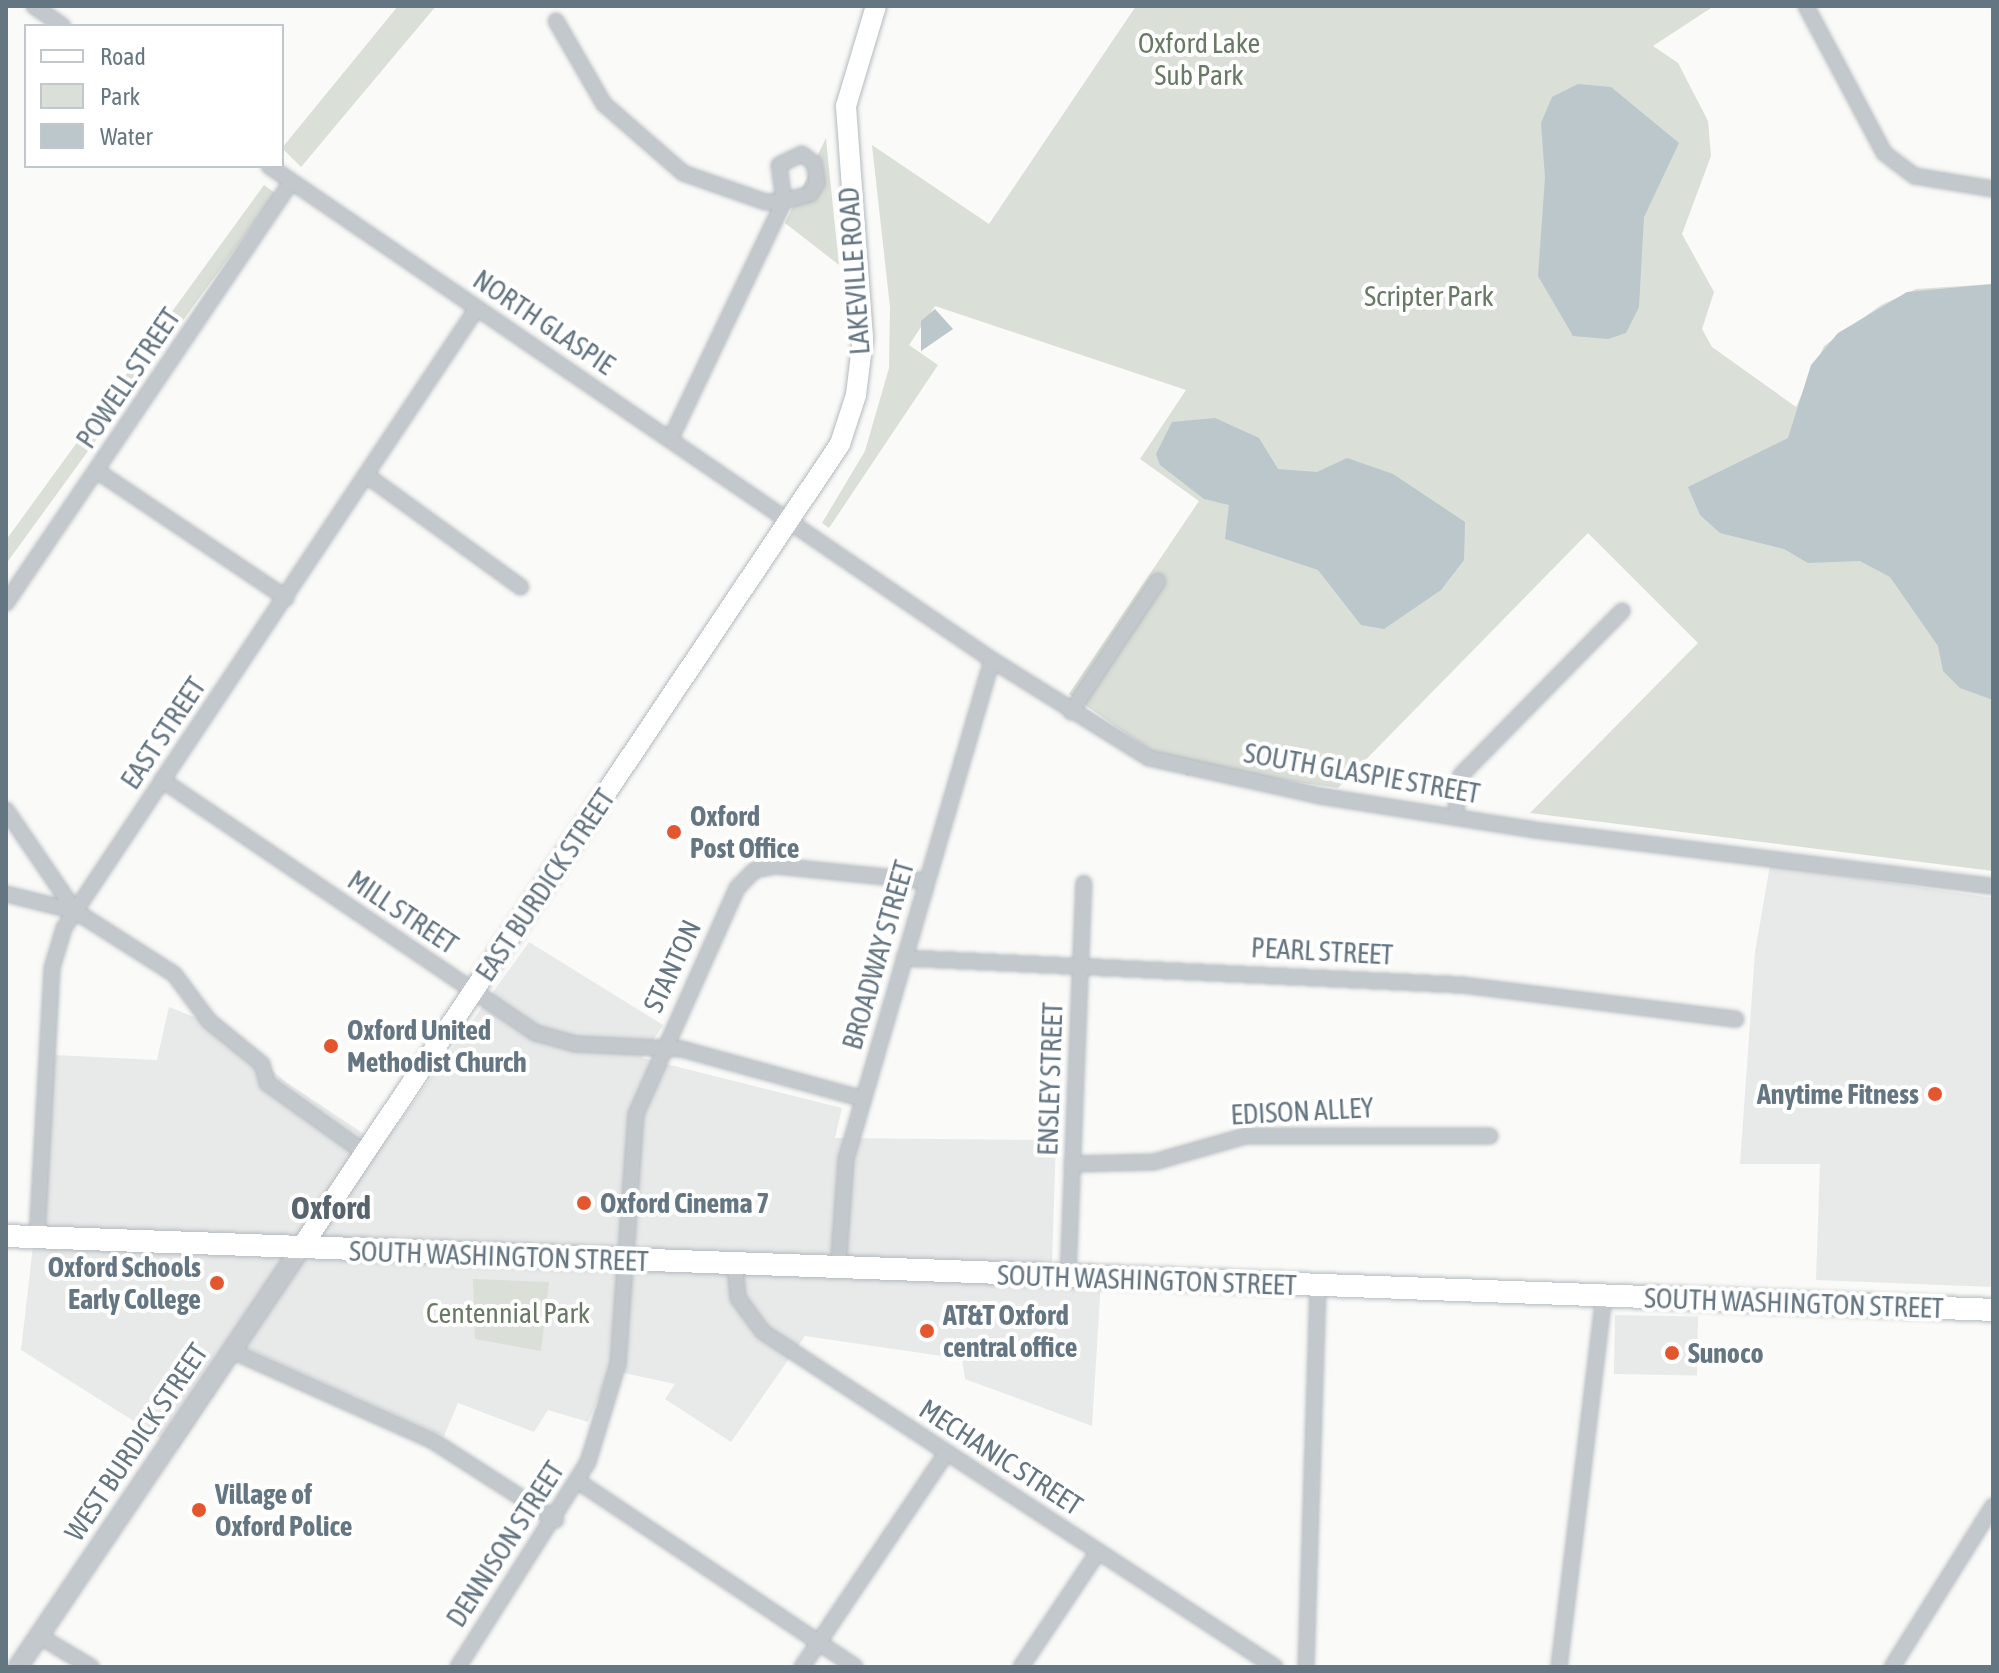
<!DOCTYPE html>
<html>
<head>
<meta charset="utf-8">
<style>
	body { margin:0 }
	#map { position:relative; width:1999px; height:1673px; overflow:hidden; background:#fafaf8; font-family:"Asap Condensed",sans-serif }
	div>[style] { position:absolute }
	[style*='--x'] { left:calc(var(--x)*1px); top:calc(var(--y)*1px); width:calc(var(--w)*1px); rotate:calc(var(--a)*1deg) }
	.built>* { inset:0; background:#e8e9e9; transform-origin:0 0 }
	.green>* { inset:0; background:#dadfd7; transform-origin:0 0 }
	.water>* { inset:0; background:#bbc7cb }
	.roads { filter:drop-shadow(0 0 2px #b3babf) drop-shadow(0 0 2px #b3babf) }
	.minor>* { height:14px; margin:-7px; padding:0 7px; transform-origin:7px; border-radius:7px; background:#c3c8cc }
	.tertiary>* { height:18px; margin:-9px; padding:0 9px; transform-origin:9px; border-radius:9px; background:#c3c8cc }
	.secondary>* { height:20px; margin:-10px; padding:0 10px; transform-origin:10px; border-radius:10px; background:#fff }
	.primary>* { height:22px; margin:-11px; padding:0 11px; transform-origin:11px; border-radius:11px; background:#fff }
	.dots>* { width:22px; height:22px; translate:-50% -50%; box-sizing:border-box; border:4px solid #fff; border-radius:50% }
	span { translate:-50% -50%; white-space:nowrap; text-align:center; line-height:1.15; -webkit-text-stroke:8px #fff; paint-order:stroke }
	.park-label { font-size:28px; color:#687a64 }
	.street-label { font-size:28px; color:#657683 }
	.poi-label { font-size:28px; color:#657683; font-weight:700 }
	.left { translate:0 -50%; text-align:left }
	.right { translate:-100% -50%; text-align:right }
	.quarter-label { font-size:32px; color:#57646e; font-weight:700 }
	.frame { position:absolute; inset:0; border:8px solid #657683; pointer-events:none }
	.legend { position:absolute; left:24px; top:24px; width:260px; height:144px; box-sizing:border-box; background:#fff; border:2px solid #c1c8cd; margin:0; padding:10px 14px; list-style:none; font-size:24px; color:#657683 }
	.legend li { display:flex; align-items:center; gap:16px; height:40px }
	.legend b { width:40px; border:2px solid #c1c8cd }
</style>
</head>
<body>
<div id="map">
	<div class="built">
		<div style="clip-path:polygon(1770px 865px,1993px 898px,1993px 1287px,1816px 1280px,1820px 1164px,1740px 1164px,1755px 952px)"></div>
		<div style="clip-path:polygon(529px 942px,663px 1025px,642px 1058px,842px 1108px,835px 1138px,1056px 1140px,1052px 1263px,1102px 1264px,1092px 1426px,965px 1379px,962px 1359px,805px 1336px,731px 1442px,665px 1399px,675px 1384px,610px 1370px,588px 1422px,548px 1410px,534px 1432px,458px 1403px,444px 1436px,245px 1347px,178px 1449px,21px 1350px,55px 1055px,157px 1060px,169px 1007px,222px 1028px,286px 1082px,382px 1146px)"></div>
		<div style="left:1615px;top:1315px;width:83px;height:59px;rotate:1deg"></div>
	</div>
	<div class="green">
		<div style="clip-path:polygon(398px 6px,436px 6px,301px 167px,282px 148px)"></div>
		<div style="clip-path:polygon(1136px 6px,1714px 6px,1653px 46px,1678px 63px,1708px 121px,1711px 156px,1682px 234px,1714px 292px,1702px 329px,1712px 347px,1796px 407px,1824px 346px,1881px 305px,1916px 289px,1993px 284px,1993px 871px,1530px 813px,1698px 643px,1588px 533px,1338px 788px,1194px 767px,1188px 776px,1069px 694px,1199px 501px,1140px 459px,1186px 390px,935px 306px,909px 345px,938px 365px,829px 528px,822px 523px,865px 451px,889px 368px,890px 307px,872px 145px,989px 224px)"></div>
		<div style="clip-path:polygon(826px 138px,828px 159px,839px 265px,785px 223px)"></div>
		<div style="left:264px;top:185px;width:14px;height:463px;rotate:36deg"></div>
		<div style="clip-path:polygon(473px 1279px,549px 1282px,541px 1351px,475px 1339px)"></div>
	</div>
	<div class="water">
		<div style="clip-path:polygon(1578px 84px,1611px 87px,1679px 143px,1644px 217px,1639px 307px,1626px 333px,1608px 339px,1573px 336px,1538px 276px,1545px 178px,1541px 123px,1552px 97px)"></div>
		<div style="clip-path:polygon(1993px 284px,1993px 700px,1960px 688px,1943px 671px,1938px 646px,1890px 577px,1860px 561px,1808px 563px,1784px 549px,1720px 533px,1700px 515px,1688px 487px,1788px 438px,1811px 365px,1838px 333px,1907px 292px)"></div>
		<div style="clip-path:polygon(935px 309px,953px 329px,921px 351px,921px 321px)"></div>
		<div style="clip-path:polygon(1215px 418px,1259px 438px,1278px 469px,1317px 472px,1347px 458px,1393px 474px,1465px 522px,1464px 560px,1441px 590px,1384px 629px,1361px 625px,1318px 570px,1225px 539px,1229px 505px,1204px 499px,1160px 465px,1156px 454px,1172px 422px)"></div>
	</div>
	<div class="roads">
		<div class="minor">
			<div style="--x:34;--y:6;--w:35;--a:35"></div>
			<div style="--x:1806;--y:6;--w:166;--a:62"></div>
			<div style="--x:1884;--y:153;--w:39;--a:37"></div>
			<div style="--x:1915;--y:176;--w:79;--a:9.5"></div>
			<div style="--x:556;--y:21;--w:96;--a:60"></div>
			<div style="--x:604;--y:104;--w:105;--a:41.1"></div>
			<div style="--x:683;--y:173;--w:88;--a:19.3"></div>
			<div style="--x:766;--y:202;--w:18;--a:-3"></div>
			<div style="--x:784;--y:201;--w:36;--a:-98"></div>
			<div style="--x:779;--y:165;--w:25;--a:-26"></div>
			<div style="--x:802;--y:154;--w:15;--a:37"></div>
			<div style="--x:814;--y:163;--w:20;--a:81"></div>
			<div style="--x:817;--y:183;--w:13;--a:122"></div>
			<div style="--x:810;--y:194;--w:27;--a:165"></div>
			<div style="--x:784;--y:201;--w:263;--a:115.5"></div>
			<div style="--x:269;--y:166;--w:876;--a:34.34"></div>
			<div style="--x:992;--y:660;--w:185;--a:32"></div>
			<div style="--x:1149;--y:758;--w:175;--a:12.5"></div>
			<div style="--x:1320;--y:796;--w:217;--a:9"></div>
			<div style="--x:1534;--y:830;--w:462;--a:7"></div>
			<div style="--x:97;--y:471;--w:228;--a:33.9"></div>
			<div style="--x:366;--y:475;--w:191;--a:35.9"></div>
			<div style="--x:6;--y:603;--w:508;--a:-55.9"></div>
			<div style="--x:1071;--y:712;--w:157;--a:-56.4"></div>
			<div style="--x:162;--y:780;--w:452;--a:34.1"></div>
			<div style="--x:536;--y:1033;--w:41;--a:15.4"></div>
			<div style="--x:576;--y:1044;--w:106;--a:2.7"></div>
			<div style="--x:682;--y:1049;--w:188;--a:15.4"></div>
			<div style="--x:6;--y:810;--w:122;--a:55.7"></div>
			<div style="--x:1455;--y:817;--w:42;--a:-81.9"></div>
			<div style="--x:1461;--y:775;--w:230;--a:-45.5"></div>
			<div style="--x:6;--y:894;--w:71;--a:13.8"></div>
			<div style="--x:75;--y:911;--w:117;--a:32.5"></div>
			<div style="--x:174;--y:974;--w:59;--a:53.3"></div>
			<div style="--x:209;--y:1021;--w:68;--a:39.1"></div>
			<div style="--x:262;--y:1064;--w:20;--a:75"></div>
			<div style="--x:267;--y:1083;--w:120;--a:35.5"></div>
			<div style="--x:904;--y:958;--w:559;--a:2.77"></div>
			<div style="--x:1462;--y:985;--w:276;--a:7.1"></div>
			<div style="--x:1072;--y:1164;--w:82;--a:-1.4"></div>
			<div style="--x:1154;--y:1162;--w:95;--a:-15.9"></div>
			<div style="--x:1245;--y:1136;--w:245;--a:0"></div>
			<div style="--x:37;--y:1237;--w:269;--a:-86.8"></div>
			<div style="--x:52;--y:968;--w:42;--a:-73.3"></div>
			<div style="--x:64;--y:928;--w:745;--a:-56.33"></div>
			<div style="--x:735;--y:1264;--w:34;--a:85"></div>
			<div style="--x:738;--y:1298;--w:42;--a:53.7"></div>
			<div style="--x:763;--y:1332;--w:612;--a:33.2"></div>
			<div style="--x:838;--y:1269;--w:110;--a:-85.8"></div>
			<div style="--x:846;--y:1159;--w:520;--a:-73.69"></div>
			<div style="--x:1068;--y:1277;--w:394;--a:-87.7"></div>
			<div style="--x:232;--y:1351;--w:220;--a:24.1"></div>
			<div style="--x:433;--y:1441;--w:146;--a:32.7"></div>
			<div style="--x:579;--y:1482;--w:332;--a:33.8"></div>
			<div style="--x:39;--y:1636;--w:61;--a:30.8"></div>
			<div style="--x:458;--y:1667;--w:243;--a:-57.6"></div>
			<div style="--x:588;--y:1462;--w:102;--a:-73"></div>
			<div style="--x:618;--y:1364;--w:251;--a:-85.9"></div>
			<div style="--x:636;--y:1114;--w:248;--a:-65.9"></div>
			<div style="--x:737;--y:888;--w:25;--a:-45"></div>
			<div style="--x:755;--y:870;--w:21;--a:-11"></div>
			<div style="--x:776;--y:866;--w:151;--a:5.7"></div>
			<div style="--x:802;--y:1667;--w:259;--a:-56"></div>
			<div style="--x:1021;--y:1667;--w:138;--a:-56.2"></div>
			<div style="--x:1306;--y:1667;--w:381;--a:-88.2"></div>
			<div style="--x:1559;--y:1667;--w:373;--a:-83.1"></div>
			<div style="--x:1892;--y:1667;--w:190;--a:-57.9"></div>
		</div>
		<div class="tertiary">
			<div style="--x:18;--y:1667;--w:506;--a:-55.96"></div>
		</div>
		<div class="secondary">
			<div style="--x:301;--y:1248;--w:968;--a:-56.16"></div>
			<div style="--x:840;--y:444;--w:52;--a:-71.9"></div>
			<div style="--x:856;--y:395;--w:57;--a:-83"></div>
			<div style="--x:863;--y:338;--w:233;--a:-94.2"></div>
			<div style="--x:846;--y:106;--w:104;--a:-73.3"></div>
		</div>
		<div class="primary">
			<div style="--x:6;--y:1236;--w:1988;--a:2.13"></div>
		</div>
	</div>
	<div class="dots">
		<div style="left:674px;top:832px;background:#e4572e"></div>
		<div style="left:331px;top:1046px;background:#e4572e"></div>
		<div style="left:1935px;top:1094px;background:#e4572e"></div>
		<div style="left:584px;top:1203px;background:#e4572e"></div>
		<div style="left:217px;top:1283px;background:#e4572e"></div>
		<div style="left:927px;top:1331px;background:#e4572e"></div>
		<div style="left:1672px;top:1353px;background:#e4572e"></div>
		<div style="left:199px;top:1510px;background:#e4572e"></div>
	</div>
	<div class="park-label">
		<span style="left:1199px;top:59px">Oxford Lake<br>Sub Park</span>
		<span style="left:1429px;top:296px">Scripter Park</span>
		<span style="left:508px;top:1313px">Centennial Park</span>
	</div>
	<div class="street-label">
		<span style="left:854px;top:271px;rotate:-94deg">LAKEVILLE ROAD</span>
		<span style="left:544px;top:322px;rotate:34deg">NORTH GLASPIE</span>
		<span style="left:128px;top:378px;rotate:-56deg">POWELL STREET</span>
		<span style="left:163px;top:733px;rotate:-56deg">EAST STREET</span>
		<span style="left:1362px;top:773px;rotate:10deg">SOUTH GLASPIE STREET</span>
		<span style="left:545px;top:885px;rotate:-56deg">EAST BURDICK STREET</span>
		<span style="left:403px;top:912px;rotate:34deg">MILL STREET</span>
		<span style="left:1322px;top:951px;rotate:3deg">PEARL STREET</span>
		<span style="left:878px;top:955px;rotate:-74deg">BROADWAY STREET</span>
		<span style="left:672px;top:966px;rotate:-65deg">STANTON</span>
		<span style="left:1050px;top:1079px;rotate:-88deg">ENSLEY STREET</span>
		<span style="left:1302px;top:1111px;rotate:-3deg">EDISON ALLEY</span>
		<span style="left:499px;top:1256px;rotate:2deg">SOUTH WASHINGTON STREET</span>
		<span style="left:1147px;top:1280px;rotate:2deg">SOUTH WASHINGTON STREET</span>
		<span style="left:1794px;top:1303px;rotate:2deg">SOUTH WASHINGTON STREET</span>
		<span style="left:136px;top:1442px;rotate:-56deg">WEST BURDICK STREET</span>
		<span style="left:1001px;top:1457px;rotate:33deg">MECHANIC STREET</span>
		<span style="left:505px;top:1544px;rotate:-57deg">DENNISON STREET</span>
	</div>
	<div class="poi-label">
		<span class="left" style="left:690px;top:832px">Oxford<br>Post Office</span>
		<span class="left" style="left:347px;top:1046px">Oxford United<br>Methodist Church</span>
		<span class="right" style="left:1919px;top:1094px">Anytime Fitness</span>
		<span class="left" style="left:600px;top:1203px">Oxford Cinema 7</span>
		<span class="right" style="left:201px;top:1283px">Oxford Schools<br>Early College</span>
		<span class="left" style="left:943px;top:1331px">AT&amp;T Oxford<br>central office</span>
		<span class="left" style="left:1688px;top:1353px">Sunoco</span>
		<span class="left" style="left:215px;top:1510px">Village of<br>Oxford Police</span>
	</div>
	<div class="quarter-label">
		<span style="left:331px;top:1208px">Oxford</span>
	</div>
	<div class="frame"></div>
	<ul class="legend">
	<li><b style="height:10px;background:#fff"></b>Road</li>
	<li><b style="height:22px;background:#dadfd7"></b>Park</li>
	<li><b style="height:22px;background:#bbc7cb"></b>Water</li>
	</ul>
</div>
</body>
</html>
